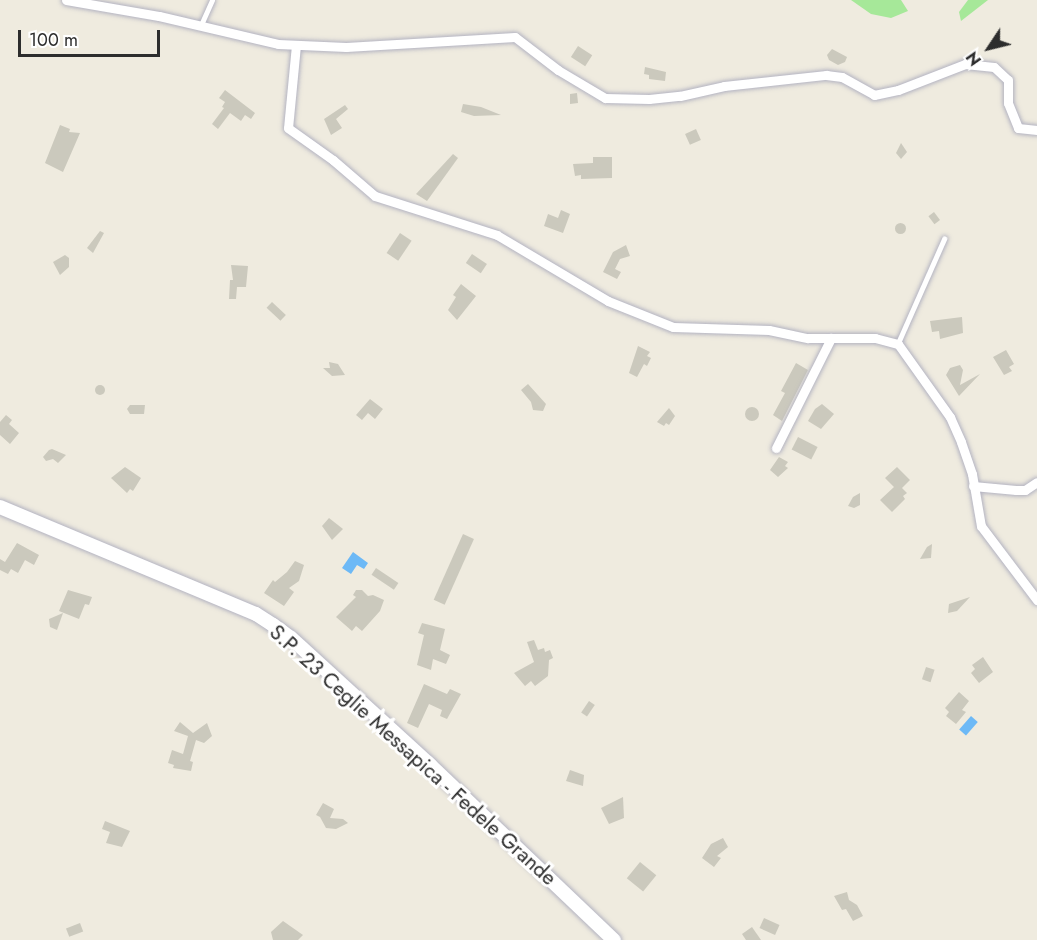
<!DOCTYPE html>
<html>
<head>
<meta charset="utf-8">
<style>
	body { margin:0 }
	#map { position:relative; width:1037px; height:940px; overflow:hidden; background:#efebdf; font-family:Jost,sans-serif }
	div>[style] { position:absolute }
	[style*='--x'] { left:calc(var(--x)*1px); top:calc(var(--y)*1px); width:calc(var(--w)*1px); rotate:calc(var(--a)*1deg) }
	.green>* { inset:0; background:#a6e899 }
	.water>* { inset:0; background:#6db9f6; transform-origin:0 0 }
	.building>* { inset:0; background:#cbc9bd; transform-origin:0 0 }
	.round { border-radius:50% }
	.roads { filter:drop-shadow(0 0 2px #b3b3c1) drop-shadow(0 0 2px #b3b3c1) }
	.lane>* { height:4.5px; margin:-2.25px; padding:0 2.25px; transform-origin:2.25px; border-radius:2.25px; background:#fff }
	.street>* { height:9px; margin:-4.5px; padding:0 4.5px; transform-origin:4.5px; border-radius:4.5px; background:#fff }
	.secondary>* { height:14px; margin:-7px; padding:0 7px; transform-origin:7px; border-radius:7px; background:#fff }
	span { translate:-50% -50%; white-space:nowrap; text-align:center; line-height:1.15; -webkit-text-stroke:6px #fff; paint-order:stroke }
	.street-label { font-size:21px; color:#2d2d2d }
	.north { position:absolute; left:959px; top:18px; width:60px; height:60px; -webkit-text-stroke:4px #fff; paint-order:stroke; rotate:235deg; font-size:16px; font-weight:700; line-height:24px; text-align:center; color:#2d2d2d }
	.north::after { content:''; display:block; margin:auto; width:21px; height:27px; background:#2d2d2d; clip-path:polygon(50% 0,100% 100%,50% 72%,0 100%) }
	.scale { position:absolute; left:18px; top:30px; width:142px; height:27px; box-sizing:border-box; border:3px solid #2d2d2d; border-top:0; padding-left:8px; font-size:18px; line-height:21px; white-space:nowrap; color:#2d2d2d; -webkit-text-stroke:4px #fff; paint-order:stroke }
</style>
</head>
<body>
<div id="map">
	<div class="green">
		<div style="clip-path:polygon(851px 0,901px 0,908px 11px,891px 18px,871px 14px)"></div>
		<div style="clip-path:polygon(968px 0,988px 0,961px 21px,959px 12px)"></div>
	</div>
	<div class="water">
		<div style="clip-path:polygon(353px 552px,368px 563px,364px 569px,357px 565px,351px 574px,342px 568px)"></div>
		<div style="left:971px;top:716px;width:9px;height:18px;rotate:41deg"></div>
	</div>
	<div class="building">
		<div style="left:578px;top:46px;width:17px;height:13px;rotate:33deg"></div>
		<div style="clip-path:polygon(832px 49px,847px 57px,845px 62px,838px 65px,829px 60px,827px 55px)"></div>
		<div style="clip-path:polygon(645px 67px,666px 72px,665px 81px,649px 79px,649px 75px,644px 74px)"></div>
		<div style="clip-path:polygon(225px 90px,255px 113px,251px 119px,245px 115px,241px 121px,230px 113px,218px 129px,212px 124px,224px 108px,222px 107px,225px 102px,219px 98px)"></div>
		<div style="clip-path:polygon(577px 93px,578px 103px,570px 104px,570px 94px)"></div>
		<div style="clip-path:polygon(463px 104px,481px 107px,501px 115px,474px 116px,461px 112px)"></div>
		<div style="clip-path:polygon(345px 105px,348px 109px,336px 119px,342px 128px,331px 135px,324px 119px)"></div>
		<div style="clip-path:polygon(60px 125px,70px 129px,69px 132px,80px 133px,63px 172px,45px 163px)"></div>
		<div style="left:696px;top:129px;width:12px;height:12px;rotate:66deg"></div>
		<div style="clip-path:polygon(901px 143px,907px 152px,901px 159px,896px 153px)"></div>
		<div style="clip-path:polygon(453px 154px,458px 158px,427px 201px,416px 194px)"></div>
		<div style="clip-path:polygon(593px 157px,612px 157px,612px 178px,581px 179px,581px 175px,575px 176px,573px 164px,593px 163px)"></div>
		<div style="clip-path:polygon(561px 210px,570px 214px,563px 233px,544px 226px,548px 214px,558px 218px)"></div>
		<div style="left:934px;top:212px;width:10px;height:7px;rotate:53deg"></div>
		<div class="round" style="left:894.5px;top:222.5px;width:11px;height:11px"></div>
		<div style="clip-path:polygon(100px 231px,104px 233px,93px 253px,87px 248px)"></div>
		<div style="left:400px;top:233px;width:14px;height:24px;rotate:34deg"></div>
		<div style="clip-path:polygon(626px 245px,630px 256px,620px 259px,615px 269px,621px 272px,617px 279px,603px 272px,613px 252px)"></div>
		<div style="left:472px;top:254px;width:18px;height:11px;rotate:34deg"></div>
		<div style="clip-path:polygon(65px 255px,69px 258px,69px 267px,60px 275px,53px 262px)"></div>
		<div style="clip-path:polygon(231px 265px,248px 266px,246px 287px,237px 287px,236px 299px,229px 299px,230px 280px,233px 280px)"></div>
		<div style="clip-path:polygon(461px 284px,476px 296px,457px 320px,448px 310px,456px 297px,453px 295px)"></div>
		<div style="left:272px;top:302px;width:19px;height:8px;rotate:43deg"></div>
		<div style="clip-path:polygon(962px 317px,963px 333px,940px 339px,939px 331px,932px 332px,930px 321px)"></div>
		<div style="clip-path:polygon(638px 346px,650px 352px,647px 356px,651px 358px,647px 366px,644px 364px,637px 377px,629px 373px)"></div>
		<div style="clip-path:polygon(1006px 350px,1014px 364px,1009px 367px,1012px 371px,1004px 375px,993px 357px)"></div>
		<div style="clip-path:polygon(329px 362px,338px 364px,345px 375px,332px 376px,323px 368px,330px 368px)"></div>
		<div style="clip-path:polygon(796px 363px,808px 370px,782px 421px,773px 415px,785px 393px,781px 391px)"></div>
		<div style="clip-path:polygon(960px 365px,963px 370px,960px 385px,980px 374px,959px 396px,946px 375px,950px 368px)"></div>
		<div style="clip-path:polygon(528px 384px,546px 404px,543px 411px,533px 410px,531px 402px,521px 390px)"></div>
		<div class="round" style="left:95px;top:385px;width:10px;height:10px"></div>
		<div style="clip-path:polygon(370px 399px,383px 409px,375px 419px,368px 413px,362px 420px,356px 415px)"></div>
		<div style="clip-path:polygon(822px 404px,834px 414px,821px 429px,808px 421px,815px 409px)"></div>
		<div style="clip-path:polygon(130px 405px,145px 405px,144px 414px,130px 414px,127px 409px)"></div>
		<div class="round" style="left:745px;top:407px;width:14px;height:14px"></div>
		<div style="clip-path:polygon(669px 408px,675px 416px,669px 425px,666px 423px,664px 426px,657px 422px)"></div>
		<div style="clip-path:polygon(6px 415px,12px 420px,9px 424px,19px 433px,10px 444px,0 435px,0 422px)"></div>
		<div style="left:798px;top:437px;width:22px;height:14px;rotate:27deg"></div>
		<div style="clip-path:polygon(49px 450px,52px 449px,66px 455px,58px 463px,53px 459px,46px 461px,43px 457px)"></div>
		<div style="clip-path:polygon(779px 457px,788px 462px,785px 466px,788px 468px,778px 477px,770px 470px)"></div>
		<div style="clip-path:polygon(125px 467px,141px 478px,133px 491px,130px 489px,127px 493px,111px 478px)"></div>
		<div style="clip-path:polygon(897px 467px,910px 480px,902px 488px,907px 493px,903px 496px,905px 499px,892px 512px,880px 500px,894px 487px,885px 478px)"></div>
		<div style="clip-path:polygon(860px 493px,860px 505px,854px 508px,848px 506px,853px 497px)"></div>
		<div style="clip-path:polygon(329px 518px,343px 529px,332px 540px,322px 526px)"></div>
		<div style="left:463px;top:534px;width:12px;height:72px;rotate:24deg"></div>
		<div style="clip-path:polygon(17px 543px,39px 555px,34px 565px,25px 560px,18px 573px,11px 569px,8px 574px,0 570px,0 559px,5px 562px)"></div>
		<div style="clip-path:polygon(932px 544px,931px 558px,920px 559px,927px 547px)"></div>
		<div style="clip-path:polygon(295px 561px,304px 565px,299px 581px,289px 588px,294px 592px,284px 606px,264px 593px,273px 580px,275px 582px,287px 572px)"></div>
		<div style="left:376px;top:568px;width:27px;height:8px;rotate:34deg"></div>
		<div style="clip-path:polygon(68px 590px,92px 597px,89px 605px,85px 604px,79px 619px,59px 611px)"></div>
		<div style="clip-path:polygon(356px 590px,362px 590px,368px 596px,373px 595px,384px 600px,380px 611px,362px 631px,356px 626px,352px 631px,336px 617px,356px 597px,353px 595px)"></div>
		<div style="clip-path:polygon(970px 597px,957px 611px,948px 613px,949px 604px)"></div>
		<div style="clip-path:polygon(63px 613px,57px 630px,50px 627px,49px 619px)"></div>
		<div style="clip-path:polygon(422px 623px,445px 629px,440px 650px,450px 655px,446px 664px,433px 659px,431px 670px,417px 665px,424px 635px,418px 633px)"></div>
		<div style="clip-path:polygon(534px 640px,538px 650px,544px 648px,545px 652px,550px 650px,553px 658px,549px 660px,548px 676px,535px 686px,531px 681px,525px 686px,514px 673px,534px 662px,527px 642px)"></div>
		<div style="clip-path:polygon(983px 657px,993px 672px,979px 683px,971px 673px,975px 669px,972px 665px)"></div>
		<div style="left:926px;top:667px;width:9px;height:13px;rotate:18deg"></div>
		<div style="clip-path:polygon(424px 684px,447px 694px,450px 689px,461px 694px,447px 719px,440px 716px,442px 710px,429px 704px,418px 728px,407px 723px)"></div>
		<div style="clip-path:polygon(959px 692px,969px 701px,962px 710px,966px 712px,956px 724px,946px 716px,949px 712px,945px 708px)"></div>
		<div style="left:589px;top:701px;width:7px;height:14px;rotate:34deg"></div>
		<div style="clip-path:polygon(180px 722px,193px 733px,207px 723px,212px 736px,204px 743px,196px 740px,190px 761px,193px 762px,191px 771px,173px 768px,174px 765px,168px 763px,172px 750px,183px 754px,188px 736px,174px 731px)"></div>
		<div style="clip-path:polygon(570px 770px,584px 775px,583px 786px,566px 781px)"></div>
		<div style="clip-path:polygon(623px 797px,624px 818px,609px 824px,601px 808px)"></div>
		<div style="clip-path:polygon(323px 803px,334px 809px,330px 818px,343px 819px,348px 823px,336px 829px,326px 828px,320px 817px,316px 815px)"></div>
		<div style="clip-path:polygon(105px 821px,130px 831px,122px 847px,106px 843px,110px 832px,102px 829px)"></div>
		<div style="clip-path:polygon(723px 838px,728px 847px,717px 856px,721px 858px,714px 867px,702px 858px,711px 844px)"></div>
		<div style="left:640px;top:862px;width:21px;height:21px;rotate:39deg"></div>
		<div style="clip-path:polygon(847px 892px,849px 900px,857px 905px,863px 916px,853px 921px,846px 909px,842px 910px,834px 896px)"></div>
		<div style="left:764px;top:918px;width:17px;height:11px;rotate:24deg"></div>
		<div style="clip-path:polygon(283px 921px,303px 935px,298px 940px,273px 940px,271px 932px)"></div>
		<div style="left:80px;top:923px;width:9px;height:15px;rotate:69deg"></div>
		<div style="clip-path:polygon(752px 927px,761px 940px,746px 940px,742px 934px)"></div>
	</div>
	<div class="roads">
		<div class="lane">
			<div style="--x:201;--y:25;--w:27;--a:-66"></div>
			<div style="--x:898;--y:343;--w:114;--a:-66.1"></div>
		</div>
		<div class="street">
			<div style="--x:66;--y:0;--w:94;--a:9.8"></div>
			<div style="--x:159;--y:16;--w:122;--a:13.2"></div>
			<div style="--x:278;--y:44;--w:68;--a:2.5"></div>
			<div style="--x:346;--y:47;--w:169;--a:-3.4"></div>
			<div style="--x:515;--y:37;--w:54;--a:37.5"></div>
			<div style="--x:558;--y:70;--w:55;--a:30.8"></div>
			<div style="--x:605;--y:98;--w:44;--a:1.3"></div>
			<div style="--x:649;--y:99;--w:31;--a:-6"></div>
			<div style="--x:680;--y:96;--w:45;--a:-12.8"></div>
			<div style="--x:724;--y:86;--w:103;--a:-6.2"></div>
			<div style="--x:826;--y:75;--w:16;--a:7"></div>
			<div style="--x:842;--y:77;--w:37;--a:29"></div>
			<div style="--x:874;--y:95;--w:25;--a:-12"></div>
			<div style="--x:898;--y:90;--w:72;--a:-21.2"></div>
			<div style="--x:965;--y:64;--w:29;--a:6"></div>
			<div style="--x:994;--y:67;--w:19;--a:43"></div>
			<div style="--x:1008;--y:80;--w:23;--a:90"></div>
			<div style="--x:1008;--y:103;--w:27;--a:68"></div>
			<div style="--x:1018;--y:128;--w:19;--a:6"></div>
			<div style="--x:296;--y:45;--w:83;--a:95.5"></div>
			<div style="--x:288;--y:128;--w:55;--a:35.4"></div>
			<div style="--x:333;--y:160;--w:55;--a:40.6"></div>
			<div style="--x:375;--y:196;--w:128;--a:17.7"></div>
			<div style="--x:497;--y:235;--w:129;--a:30.7"></div>
			<div style="--x:608;--y:301;--w:70;--a:21.8"></div>
			<div style="--x:673;--y:327;--w:96;--a:1.8"></div>
			<div style="--x:769;--y:330;--w:40;--a:12"></div>
			<div style="--x:808;--y:338;--w:67;--a:0"></div>
			<div style="--x:875;--y:338;--w:24;--a:15"></div>
			<div style="--x:898;--y:344;--w:90;--a:54.5"></div>
			<div style="--x:950;--y:417;--w:27;--a:66"></div>
			<div style="--x:961;--y:442;--w:34;--a:71"></div>
			<div style="--x:972;--y:474;--w:53;--a:80.2"></div>
			<div style="--x:981;--y:526;--w:93;--a:52.9"></div>
			<div style="--x:776;--y:448;--w:123;--a:-63.4"></div>
			<div style="--x:973;--y:486;--w:43;--a:5.3"></div>
			<div style="--x:1016;--y:490;--w:9;--a:0"></div>
			<div style="--x:1025;--y:490;--w:14;--a:-34"></div>
		</div>
		<div class="secondary">
			<div style="--x:0;--y:507;--w:277;--a:22.7"></div>
			<div style="--x:256;--y:614;--w:20;--a:33"></div>
			<div style="--x:273;--y:625;--w:22;--a:36"></div>
			<div style="--x:291;--y:638;--w:188;--a:42.4"></div>
			<div style="--x:430;--y:765;--w:254;--a:43.6"></div>
		</div>
	</div>
	<div class="street-label">
		<span style="left:413px;top:755px;rotate:42deg">S.P. 23 Ceglie Messapica - Fedele Grande</span>
	</div>
	<div class="north">N</div>
	<div class="scale">100 m</div>
</div>
</body>
</html>
